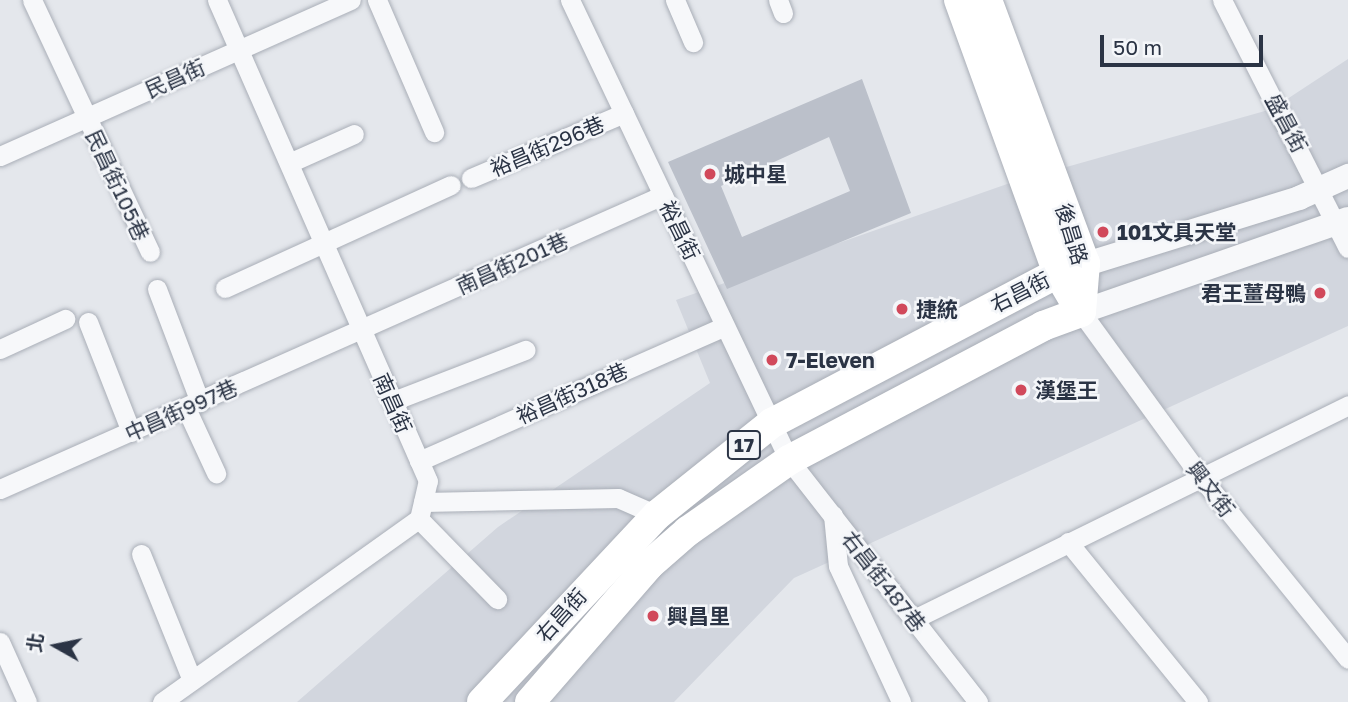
<!DOCTYPE html>
<html>
<head>
<meta charset="utf-8">
<style>
	body { margin:0 }
	#map { position:relative; width:1348px; height:702px; overflow:hidden; background:#e4e7ec; font-family:"Golos Text","Noto Sans TC",sans-serif }
	div>[style] { position:absolute }
	[style*='--x'] { left:calc(var(--x)*1px); top:calc(var(--y)*1px); width:calc(var(--w)*1px); rotate:calc(var(--a)*1deg) }
	.built>* { inset:0; background:#d2d6de }
	.building>* { inset:0; background:#bbc0ca }
	.roads { filter:drop-shadow(0 0 2px #a9aeb7) drop-shadow(0 0 2px #a9aeb7) }
	.minor>* { height:19px; margin:-9.5px; padding:0 9.5px; transform-origin:9.5px; border-radius:9.5px; background:#f7f8fa }
	.tertiary>* { height:24px; margin:-12px; padding:0 12px; transform-origin:12px; border-radius:12px; background:#f7f8fa }
	.primary>* { height:30px; margin:-15px; padding:0 15px; transform-origin:15px; border-radius:15px; background:#fff }
	.dots>* { width:19px; height:19px; translate:-50% -50%; box-sizing:border-box; border:4px solid #f4f6f9; border-radius:50% }
	span { translate:-50% -50%; white-space:nowrap; text-align:center; line-height:1.15; -webkit-text-stroke:5px #f4f6f9; paint-order:stroke }
	.shield-label span { padding:2px 5px; background:#f4f6f9; border:2px solid; border-radius:5px; -webkit-text-stroke-width:0 }
	.shield-label { font-size:19px; color:#2b3445; font-weight:700 }
	.street-label { font-size:21px; color:#2b3445 }
	.poi-label { font-size:21px; color:#2b3445; font-weight:700 }
	.left { translate:0 -50%; text-align:left }
	.right { translate:-100% -50%; text-align:right }
	.north { position:absolute; left:21px; top:611px; width:70px; height:70px; -webkit-text-stroke:5px #f4f6f9; paint-order:stroke; rotate:279deg; font-size:19px; font-weight:700; line-height:28px; text-align:center; color:#2b3445 }
	.north::after { content:''; display:block; margin:auto; width:24px; height:32px; background:#2b3445; clip-path:polygon(50% 0,100% 100%,50% 72%,0 100%) }
	.scale { position:absolute; left:1100px; top:35px; width:163px; height:32px; box-sizing:border-box; border:4px solid #2b3445; border-top:0; padding-left:9px; font-size:21px; line-height:24px; white-space:nowrap; color:#2b3445; -webkit-text-stroke:5px #f4f6f9; paint-order:stroke }
</style>
</head>
<body>
<div id="map">
	<div class="built">
		<div style="clip-path:polygon(1348px 59px,1348px 326px,794px 578px,674px 702px,297px 702px,498px 527px,710px 383px,676px 300px,1010px 183px,1272px 109px)"></div>
	</div>
	<div class="building">
		<div style="clip-path:polygon(evenodd,862px 79px,911px 213px,727px 289px,668px 162px,862px 79px,829px 137px,850px 191px,742px 237px,721px 186px,829px 137px)"></div>
	</div>
	<div class="roads">
		<div class="minor">
			<div style="--x:32;--y:0;--w:278;--a:64.9"></div>
			<div style="--x:377;--y:0;--w:144;--a:66.6"></div>
			<div style="--x:570;--y:0;--w:509;--a:64.54"></div>
			<div style="--x:789;--y:460;--w:307;--a:52"></div>
			<div style="--x:675;--y:0;--w:46;--a:66.8"></div>
			<div style="--x:778;--y:0;--w:14;--a:69"></div>
			<div style="--x:1222;--y:0;--w:278;--a:63.1"></div>
			<div style="--x:0;--y:156;--w:384;--a:-24"></div>
			<div style="--x:289;--y:163;--w:71;--a:-24"></div>
			<div style="--x:471;--y:178;--w:166;--a:-23"></div>
			<div style="--x:225;--y:288;--w:248;--a:-24.5"></div>
			<div style="--x:157;--y:289;--w:121;--a:69.2"></div>
			<div style="--x:1081;--y:312;--w:203;--a:54"></div>
			<div style="--x:1200;--y:476;--w:235;--a:51"></div>
			<div style="--x:88;--y:322;--w:118;--a:68.6"></div>
			<div style="--x:0;--y:349;--w:72;--a:-24.8"></div>
			<div style="--x:393;--y:401;--w:142;--a:-21.1"></div>
			<div style="--x:186;--y:408;--w:72;--a:65.2"></div>
			<div style="--x:419;--y:461;--w:334;--a:-23.8"></div>
			<div style="--x:0;--y:489;--w:725;--a:-23.91"></div>
			<div style="--x:423;--y:502;--w:195;--a:-1.2"></div>
			<div style="--x:618;--y:498;--w:43;--a:23.6"></div>
			<div style="--x:833;--y:515;--w:51;--a:84.4"></div>
			<div style="--x:838;--y:566;--w:150;--a:65.1"></div>
			<div style="--x:419;--y:519;--w:112;--a:45.7"></div>
			<div style="--x:1068;--y:542;--w:206;--a:50.9"></div>
			<div style="--x:141;--y:554;--w:136;--a:68"></div>
			<div style="--x:914;--y:619;--w:484;--a:-26.2"></div>
			<div style="--x:0;--y:642;--w:66;--a:65.8"></div>
			<div style="--x:162;--y:702;--w:315;--a:-35.5"></div>
			<div style="--x:419;--y:519;--w:39;--a:-77"></div>
			<div style="--x:428;--y:481;--w:525;--a:-113.69"></div>
		</div>
		<div class="tertiary">
			<div style="--x:1067;--y:270;--w:243;--a:-17.2"></div>
			<div style="--x:1299;--y:198;--w:54;--a:-24.2"></div>
			<div style="--x:1081;--y:312;--w:283;--a:-19.2"></div>
		</div>
		<div class="primary">
			<div style="--x:959;--y:0;--w:290;--a:70.1"></div>
			<div style="--x:1058;--y:273;--w:45;--a:59.5"></div>
			<div style="--x:987;--y:0;--w:281;--a:69.6"></div>
			<div style="--x:1085;--y:263;--w:49;--a:94.7"></div>
			<div style="--x:482;--y:702;--w:256;--a:-46.9"></div>
			<div style="--x:657;--y:515;--w:147;--a:-38.7"></div>
			<div style="--x:772;--y:423;--w:323;--a:-27.7"></div>
			<div style="--x:530;--y:702;--w:181;--a:-49"></div>
			<div style="--x:649;--y:565;--w:52;--a:-41.1"></div>
			<div style="--x:688;--y:531;--w:123;--a:-35.1"></div>
			<div style="--x:789;--y:460;--w:287;--a:-27.8"></div>
			<div style="--x:1043;--y:326;--w:40;--a:-20.2"></div>
		</div>
	</div>
	<div class="dots">
		<div style="left:710px;top:174px;background:#d1495b"></div>
		<div style="left:1103px;top:232px;background:#d1495b"></div>
		<div style="left:1320px;top:293px;background:#d1495b"></div>
		<div style="left:902px;top:309px;background:#d1495b"></div>
		<div style="left:772px;top:360px;background:#d1495b"></div>
		<div style="left:1021px;top:390px;background:#d1495b"></div>
		<div style="left:653px;top:616px;background:#d1495b"></div>
	</div>
	<div class="shield-label">
		<span style="left:744px;top:445px">17</span>
	</div>
	<div class="street-label">
		<span style="left:175px;top:78px;rotate:-24deg">民昌街</span>
		<span style="left:1287px;top:123px;rotate:62deg">盛昌街</span>
		<span style="left:547px;top:146px;rotate:-23deg">裕昌街296巷</span>
		<span style="left:118px;top:185px;rotate:65deg">民昌街105巷</span>
		<span style="left:680px;top:230px;rotate:64deg">裕昌街</span>
		<span style="left:1072px;top:234px;rotate:73deg">後昌路</span>
		<span style="left:512px;top:263px;rotate:-24deg">南昌街201巷</span>
		<span style="left:1020px;top:292px;rotate:-27deg">右昌街</span>
		<span style="left:572px;top:393px;rotate:-24deg">裕昌街318巷</span>
		<span style="left:393px;top:403px;rotate:66deg">南昌街</span>
		<span style="left:181px;top:410px;rotate:-24deg">中昌街997巷</span>
		<span style="left:1211px;top:489px;rotate:52deg">興文街</span>
		<span style="left:884px;top:581px;rotate:52deg">右昌街487巷</span>
		<span style="left:561px;top:615px;rotate:-48deg">右昌街</span>
	</div>
	<div class="poi-label">
		<span class="left" style="left:724px;top:174px">城中星</span>
		<span class="left" style="left:1117px;top:232px">101文具天堂</span>
		<span class="right" style="left:1306px;top:293px">君王薑母鴨</span>
		<span class="left" style="left:916px;top:309px">捷統</span>
		<span class="left" style="left:786px;top:360px">7-Eleven</span>
		<span class="left" style="left:1035px;top:390px">漢堡王</span>
		<span class="left" style="left:667px;top:616px">興昌里</span>
	</div>
	<div class="north">北</div>
	<div class="scale">50 m</div>
</div>
</body>
</html>
